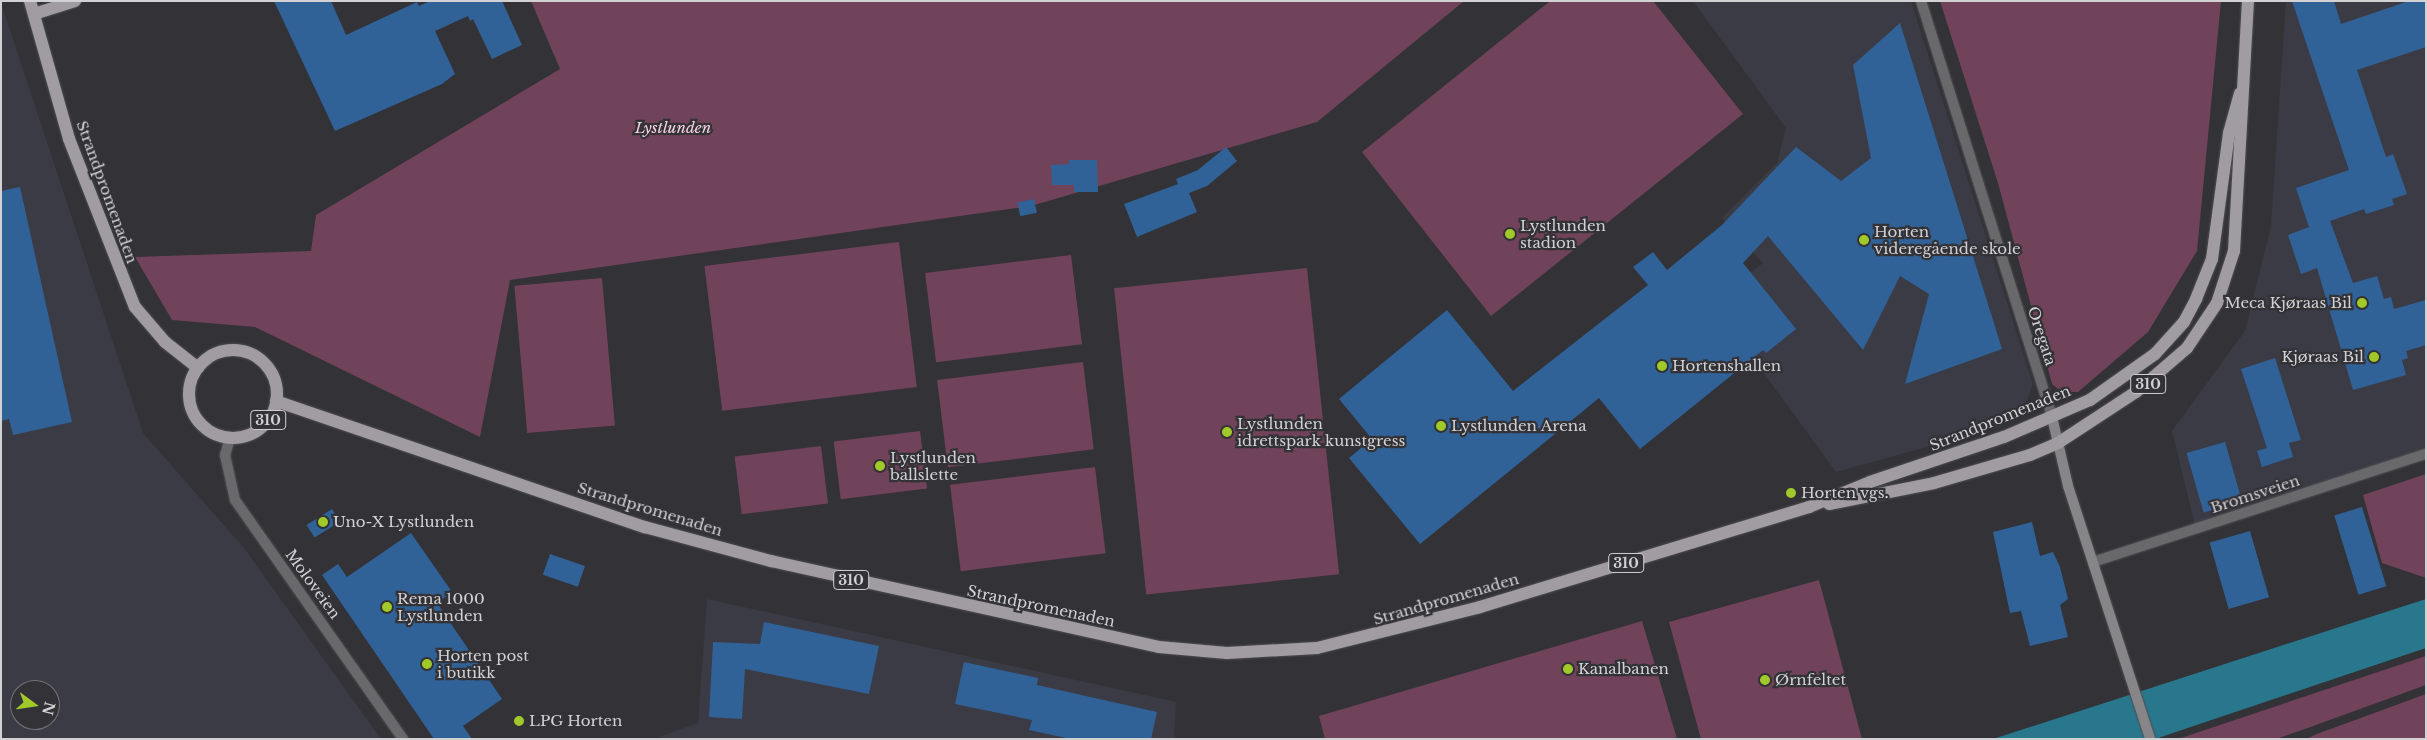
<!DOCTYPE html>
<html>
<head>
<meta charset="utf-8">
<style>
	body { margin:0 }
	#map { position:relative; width:2427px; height:740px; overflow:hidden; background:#323237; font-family:"Libre Baskerville",serif }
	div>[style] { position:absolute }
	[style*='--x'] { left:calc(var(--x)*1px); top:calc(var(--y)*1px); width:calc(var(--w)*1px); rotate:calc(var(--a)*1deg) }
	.built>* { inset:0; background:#3b3b46 }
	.green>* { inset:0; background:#71435a; transform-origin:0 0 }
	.water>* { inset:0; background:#29778d }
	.building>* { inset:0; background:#316297; transform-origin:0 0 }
	.roads { filter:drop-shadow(0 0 1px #4f4f53) drop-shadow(0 0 1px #4f4f53) }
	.street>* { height:10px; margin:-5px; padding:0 5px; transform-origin:5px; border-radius:5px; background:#69686a }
	.secondary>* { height:10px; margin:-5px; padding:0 5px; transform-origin:5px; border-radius:5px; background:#888589 }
	.primary>* { height:12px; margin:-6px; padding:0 6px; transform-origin:6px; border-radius:6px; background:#a09ca1 }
	.primary>.ring { margin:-6px; padding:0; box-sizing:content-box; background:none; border:12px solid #a09ca1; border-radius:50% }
	.dots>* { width:14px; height:14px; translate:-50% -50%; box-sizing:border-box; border:2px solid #323237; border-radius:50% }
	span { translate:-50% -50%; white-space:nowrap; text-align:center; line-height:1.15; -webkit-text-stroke:4.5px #323237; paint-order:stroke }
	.shield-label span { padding:1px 4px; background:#323237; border:1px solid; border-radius:4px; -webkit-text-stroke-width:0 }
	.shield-label { font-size:14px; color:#d2d2d5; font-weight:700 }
	.park-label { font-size:15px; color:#fad1e4; font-style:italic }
	.street-label { font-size:15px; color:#d2d2d5 }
	.poi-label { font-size:15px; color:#d2d2d5 }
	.left { translate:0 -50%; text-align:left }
	.right { translate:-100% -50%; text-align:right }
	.frame { position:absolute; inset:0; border:2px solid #d2d2d5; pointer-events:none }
	.north { position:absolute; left:10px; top:680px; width:50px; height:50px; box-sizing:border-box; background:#323237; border:1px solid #727276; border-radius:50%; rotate:104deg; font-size:14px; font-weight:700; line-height:20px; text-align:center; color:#d2d2d5 }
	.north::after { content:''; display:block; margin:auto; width:18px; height:22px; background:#a1c929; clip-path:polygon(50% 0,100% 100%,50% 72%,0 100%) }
</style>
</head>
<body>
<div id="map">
	<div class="built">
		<div style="clip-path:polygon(1693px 1px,1911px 1px,2033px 384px,2021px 416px,1999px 427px,1836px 472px,1712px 302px,1763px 263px,1722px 218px,1777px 163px,1786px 128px)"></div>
		<div style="clip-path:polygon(2286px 1px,2426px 1px,2426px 453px,2196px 529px,2172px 431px,2245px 331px,2271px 226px)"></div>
		<div style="clip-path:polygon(evenodd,1px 3px,143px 433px,244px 548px,381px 739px,1px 739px,1px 3px,20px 690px,50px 690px,50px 720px,20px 720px,20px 690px)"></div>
		<div style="clip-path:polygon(707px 599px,1176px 702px,1174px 739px,653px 739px,698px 723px)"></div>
	</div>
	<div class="green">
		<div style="clip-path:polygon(531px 1px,1464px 1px,1317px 122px,1031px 206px,510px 280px,480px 437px,255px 327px,172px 320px,135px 257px,311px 251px,316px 215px,560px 69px)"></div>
		<div style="clip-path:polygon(1550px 1px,1653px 1px,1743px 114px,1491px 316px,1362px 152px)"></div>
		<div style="clip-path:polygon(1940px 1px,2221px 1px,2197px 251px,2148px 332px,2078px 392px,2062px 392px,2052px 384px,1998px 183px)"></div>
		<div style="left:899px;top:242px;width:146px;height:196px;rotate:83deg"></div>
		<div style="left:1071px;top:255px;width:90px;height:147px;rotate:83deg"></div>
		<div style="left:1307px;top:268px;width:308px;height:194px;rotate:84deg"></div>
		<div style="left:602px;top:278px;width:148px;height:88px;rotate:85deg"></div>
		<div style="left:1083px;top:362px;width:88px;height:147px;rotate:83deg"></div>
		<div style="left:920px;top:431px;width:58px;height:87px;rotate:83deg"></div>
		<div style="left:821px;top:446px;width:58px;height:87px;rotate:83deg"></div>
		<div style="left:1095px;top:467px;width:87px;height:146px;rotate:83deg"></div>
		<div style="clip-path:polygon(2426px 474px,2426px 578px,2382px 563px,2363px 495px)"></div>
		<div style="clip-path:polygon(1819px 580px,1862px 739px,1701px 739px,1669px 622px)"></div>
		<div style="clip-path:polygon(1642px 621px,1677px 739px,1325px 739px,1319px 716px)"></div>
		<div style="clip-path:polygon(2426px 656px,2426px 685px,2305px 729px,2276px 739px,2178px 739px)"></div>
		<div style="clip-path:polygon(2426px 694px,2426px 739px,2306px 739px,2317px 734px)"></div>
	</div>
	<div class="water">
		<div style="clip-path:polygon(2426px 599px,2426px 648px,2155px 739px,1993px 739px)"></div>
	</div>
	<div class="building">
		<div style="clip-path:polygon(274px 1px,331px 1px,346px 35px,417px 2px,419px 6px,430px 1px,502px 1px,522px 45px,492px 59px,473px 19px,470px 21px,468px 16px,435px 31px,455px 74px,442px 84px,335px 131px)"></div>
		<div style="clip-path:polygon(2292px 1px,2334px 1px,2341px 24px,2409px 1px,2426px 1px,2426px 47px,2357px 70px,2386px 157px,2393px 154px,2407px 194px,2392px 199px,2394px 205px,2366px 214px,2364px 209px,2330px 221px,2353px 283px,2377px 276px,2384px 299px,2391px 297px,2394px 309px,2426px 300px,2426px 345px,2406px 351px,2408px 358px,2402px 360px,2406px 375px,2353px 390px,2317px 268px,2301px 274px,2288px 235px,2309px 227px,2296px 188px,2349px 170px)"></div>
		<div style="clip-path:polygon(1900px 23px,2002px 349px,1905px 384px,1929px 294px,1900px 276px,1863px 350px,1768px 236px,1743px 263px,1796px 329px,1766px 353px,1763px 350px,1640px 449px,1599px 398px,1420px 544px,1349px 458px,1372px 439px,1339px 399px,1447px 310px,1513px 391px,1648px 285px,1633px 267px,1653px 252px,1667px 270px,1722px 225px,1796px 147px,1841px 181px,1871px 158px,1853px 65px)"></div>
		<div style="clip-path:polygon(1226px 147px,1237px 161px,1207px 186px,1189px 193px,1197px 212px,1137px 237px,1124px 204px,1178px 184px,1176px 179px,1198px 170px)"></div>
		<div style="clip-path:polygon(1069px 160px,1097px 160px,1098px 192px,1074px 192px,1074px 185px,1052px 185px,1051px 165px,1069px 164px)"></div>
		<div style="clip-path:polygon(20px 187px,72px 422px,13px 435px,9px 419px,1px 421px,1px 191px)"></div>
		<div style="left:1034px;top:199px;width:14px;height:17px;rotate:78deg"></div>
		<div style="clip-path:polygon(2275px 358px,2301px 440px,2289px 443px,2293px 457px,2262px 467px,2257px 451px,2267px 448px,2241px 369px)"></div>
		<div style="left:2225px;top:442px;width:62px;height:40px;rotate:74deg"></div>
		<div style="left:2362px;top:507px;width:83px;height:29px;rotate:73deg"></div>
		<div style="left:332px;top:509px;width:15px;height:30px;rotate:58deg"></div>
		<div style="clip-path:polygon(2032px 522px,2040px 556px,2053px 552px,2060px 567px,2068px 599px,2060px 605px,2068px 637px,2030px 646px,2021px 611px,2010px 613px,1993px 532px)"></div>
		<div style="left:2250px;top:531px;width:69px;height:42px;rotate:74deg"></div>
		<div style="clip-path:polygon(411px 533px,452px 592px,437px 603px,502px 699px,463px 726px,472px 739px,434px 739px,322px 575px,338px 564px,347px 577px)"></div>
		<div style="left:550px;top:554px;width:37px;height:22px;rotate:19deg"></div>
		<div style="clip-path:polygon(764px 622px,879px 646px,869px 694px,745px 669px,742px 719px,709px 717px,713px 642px,760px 644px)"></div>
		<div style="clip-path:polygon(964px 662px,1038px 678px,1037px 685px,1157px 712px,1151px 739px,1071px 739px,1029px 730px,1032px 720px,955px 704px)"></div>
	</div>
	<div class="roads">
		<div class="street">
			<div style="--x:1921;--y:1;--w:436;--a:72.5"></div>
			<div style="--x:230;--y:438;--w:18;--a:106"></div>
			<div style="--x:225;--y:455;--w:46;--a:77.5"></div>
			<div style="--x:235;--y:500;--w:292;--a:54.9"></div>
			<div style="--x:2093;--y:562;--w:350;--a:-18"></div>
		</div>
		<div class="secondary">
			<div style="--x:2052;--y:417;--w:71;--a:76.9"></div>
			<div style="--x:2068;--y:486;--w:266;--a:72"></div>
		</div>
		<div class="primary">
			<div style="--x:30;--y:1;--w:143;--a:74.2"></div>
			<div style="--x:69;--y:139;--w:180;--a:68.6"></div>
			<div style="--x:135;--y:307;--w:46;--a:49.4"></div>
			<div style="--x:165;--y:342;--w:42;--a:38.2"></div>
			<div style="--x:34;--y:14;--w:43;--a:-17.6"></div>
			<div class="ring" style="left:189px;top:350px;width:76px;height:76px"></div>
			<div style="--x:276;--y:401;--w:390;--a:18.9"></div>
			<div style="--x:645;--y:527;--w:131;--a:15.1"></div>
			<div style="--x:771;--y:561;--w:397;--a:12.5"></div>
			<div style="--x:1159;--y:647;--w:68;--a:5"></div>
			<div style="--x:1227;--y:653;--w:90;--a:-3.2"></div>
			<div style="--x:1317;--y:648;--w:168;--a:-14.1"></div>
			<div style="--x:1480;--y:607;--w:344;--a:-16.9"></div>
			<div style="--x:1809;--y:507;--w:66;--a:-22.3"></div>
			<div style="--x:1870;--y:482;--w:141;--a:-18.6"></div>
			<div style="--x:2004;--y:437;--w:94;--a:-23.3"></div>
			<div style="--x:2090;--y:400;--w:80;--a:-35.3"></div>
			<div style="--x:2155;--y:354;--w:43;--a:-47.8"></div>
			<div style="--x:2184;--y:322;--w:26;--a:-62"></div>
			<div style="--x:2196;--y:299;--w:43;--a:-68.2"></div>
			<div style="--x:2212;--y:259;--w:127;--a:-82.3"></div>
			<div style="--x:2229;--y:133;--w:41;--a:-74.6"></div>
			<div style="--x:1829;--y:504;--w:107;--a:-11.3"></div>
			<div style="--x:1934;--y:483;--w:100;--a:-16.3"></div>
			<div style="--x:2030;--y:455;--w:30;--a:-23"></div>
			<div style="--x:2058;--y:443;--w:93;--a:-33.2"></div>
			<div style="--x:2136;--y:392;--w:67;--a:-40.8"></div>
			<div style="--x:2187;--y:348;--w:54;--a:-56.3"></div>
			<div style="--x:2217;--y:303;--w:55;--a:-71.9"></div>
			<div style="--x:2234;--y:251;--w:250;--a:-86.8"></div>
		</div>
	</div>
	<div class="dots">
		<div style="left:1510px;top:234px;background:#a1c929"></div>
		<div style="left:1864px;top:240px;background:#a1c929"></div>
		<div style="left:2362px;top:303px;background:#a1c929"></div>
		<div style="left:2374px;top:357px;background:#a1c929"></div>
		<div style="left:1662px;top:366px;background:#a1c929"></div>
		<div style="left:1441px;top:426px;background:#a1c929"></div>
		<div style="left:1227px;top:432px;background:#a1c929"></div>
		<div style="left:880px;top:466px;background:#a1c929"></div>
		<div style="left:1791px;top:493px;background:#a1c929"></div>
		<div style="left:323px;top:522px;background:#a1c929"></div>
		<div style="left:387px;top:607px;background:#a1c929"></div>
		<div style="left:427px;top:664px;background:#a1c929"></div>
		<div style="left:1568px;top:669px;background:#a1c929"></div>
		<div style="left:1765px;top:680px;background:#a1c929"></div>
		<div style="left:519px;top:721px;background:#a1c929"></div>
	</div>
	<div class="shield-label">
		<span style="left:2148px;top:384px">310</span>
		<span style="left:268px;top:420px">310</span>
		<span style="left:1626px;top:563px">310</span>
		<span style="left:851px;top:580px">310</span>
	</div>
	<div class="park-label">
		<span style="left:673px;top:128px">Lystlunden</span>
	</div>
	<div class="street-label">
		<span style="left:107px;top:192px;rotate:70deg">Strandpromenaden</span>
		<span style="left:2042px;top:336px;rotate:72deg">Oregata</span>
		<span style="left:2000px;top:418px;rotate:-22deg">Strandpromenaden</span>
		<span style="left:2255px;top:494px;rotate:-18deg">Bromsveien</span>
		<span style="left:650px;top:509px;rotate:17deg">Strandpromenaden</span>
		<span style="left:313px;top:584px;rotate:54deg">Moloveien</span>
		<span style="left:1446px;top:599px;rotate:-16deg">Strandpromenaden</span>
		<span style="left:1041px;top:606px;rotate:12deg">Strandpromenaden</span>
	</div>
	<div class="poi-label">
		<span class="left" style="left:1520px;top:234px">Lystlunden<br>stadion</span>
		<span class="left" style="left:1874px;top:240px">Horten<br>videregående skole</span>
		<span class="right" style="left:2352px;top:303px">Meca Kjøraas Bil</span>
		<span class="right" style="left:2364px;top:357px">Kjøraas Bil</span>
		<span class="left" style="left:1672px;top:366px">Hortenshallen</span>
		<span class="left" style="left:1237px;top:432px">Lystlunden<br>idrettspark kunstgress</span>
		<span class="left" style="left:1451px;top:426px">Lystlunden Arena</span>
		<span class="left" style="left:890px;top:466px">Lystlunden<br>ballslette</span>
		<span class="left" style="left:1801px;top:493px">Horten vgs.</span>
		<span class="left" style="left:333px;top:522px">Uno-X Lystlunden</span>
		<span class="left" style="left:397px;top:607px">Rema 1000<br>Lystlunden</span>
		<span class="left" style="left:437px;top:664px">Horten post<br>i butikk</span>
		<span class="left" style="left:1578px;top:669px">Kanalbanen</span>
		<span class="left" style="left:1775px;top:680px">Ørnfeltet</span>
		<span class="left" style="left:529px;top:721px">LPG Horten</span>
	</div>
	<div class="frame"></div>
	<div class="north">N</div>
</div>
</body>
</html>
